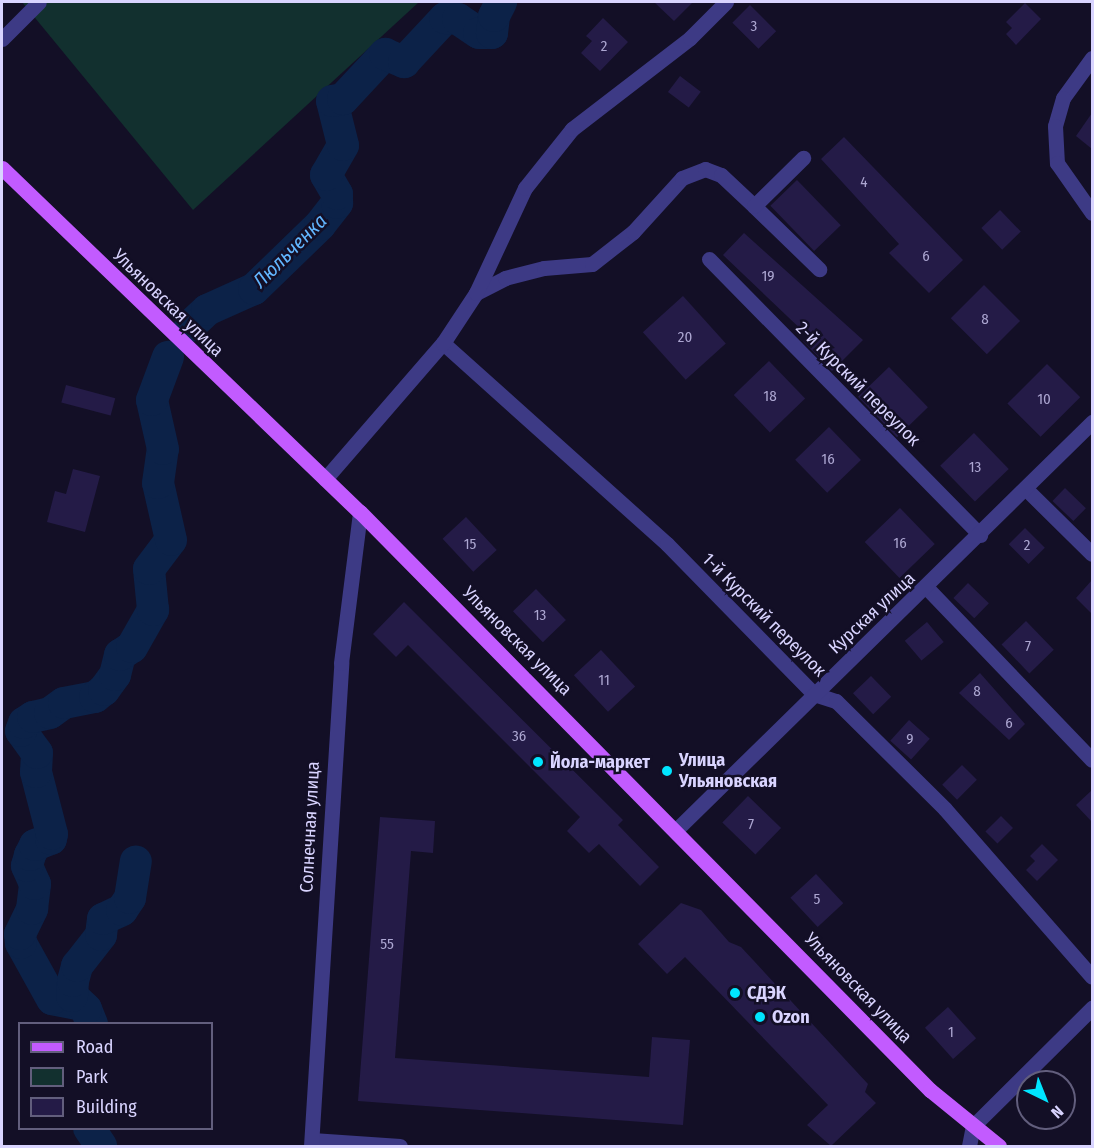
<!DOCTYPE html>
<html>
<head>
<meta charset="utf-8">
<style>
	body { margin:0 }
	#map { position:relative; width:1094px; height:1148px; overflow:hidden; background:#130f26; font-family:"Fira Sans Condensed",sans-serif }
	div>[style] { position:absolute }
	[style*='--x'] { left:calc(var(--x)*1px); top:calc(var(--y)*1px); width:calc(var(--w)*1px); rotate:calc(var(--a)*1deg) }
	.green>* { inset:0; background:#12302f }
	.river>* { height:32px; margin:-16px; padding:0 16px; transform-origin:16px; border-radius:16px; background:#0c2248 }
	.building>* { inset:0; background:#241b47; transform-origin:0 0 }
	.minor>* { height:15px; margin:-7.5px; padding:0 7.5px; transform-origin:7.5px; border-radius:7.5px; background:#3d3a85 }
	.major>* { height:15px; margin:-7.5px; padding:0 7.5px; transform-origin:7.5px; border-radius:7.5px; background:#c25bff }
	.dots>* { width:16px; height:16px; translate:-50% -50%; box-sizing:border-box; border:3px solid #130f26; border-radius:50% }
	span { translate:-50% -50%; white-space:nowrap; text-align:center; line-height:1.15; -webkit-text-stroke:5px #130f26; paint-order:stroke }
	.number-label { font-size:15px; color:#aca6d1 }
	.number-label span { -webkit-text-stroke-width:0 }
	.street-label { font-size:18px; color:#d9d4ff }
	.poi-label { font-size:18px; color:#d9d4ff; font-weight:700 }
	.left { translate:0 -50%; text-align:left }
	.water-label { font-size:20px; color:#62b6ff; font-style:italic }
	.frame { position:absolute; inset:0; border:3px solid #d9d4ff; pointer-events:none }
	.legend { position:absolute; left:18px; top:1022px; width:195px; height:108px; box-sizing:border-box; background:#130f26; border:2px solid #625e7d; margin:0; padding:8px 10px; list-style:none; font-size:18px; color:#d9d4ff }
	.legend li { display:flex; align-items:center; gap:12px; height:30px }
	.legend b { width:30px; border:2px solid #625e7d }
	.north { position:absolute; left:1016px; top:1070px; width:60px; height:60px; box-sizing:border-box; background:#130f26; border:2px solid #625e7d; border-radius:50%; rotate:137deg; font-size:16px; font-weight:700; line-height:24px; text-align:center; color:#d9d4ff }
	.north::after { content:''; display:block; margin:auto; width:21px; height:27px; background:#00e5ff; clip-path:polygon(50% 0,100% 100%,50% 72%,0 100%) }
</style>
</head>
<body>
<div id="map">
	<div class="green">
		<div style="clip-path:polygon(22px 2px,419px 2px,193px 210px)"></div>
	</div>
	<div class="river">
		<div style="--x:190;--y:326;--w:23;--a:-43"></div>
		<div style="--x:207;--y:310;--w:51;--a:-24.1"></div>
		<div style="--x:254;--y:289;--w:92;--a:-44.1"></div>
		<div style="--x:320;--y:225;--w:28;--a:-52"></div>
		<div style="--x:337;--y:203;--w:9;--a:-90"></div>
		<div style="--x:337;--y:194;--w:22;--a:-120"></div>
		<div style="--x:326;--y:175;--w:34;--a:-60"></div>
		<div style="--x:343;--y:145;--w:45;--a:-104"></div>
		<div style="--x:332;--y:101;--w:11;--a:-10"></div>
		<div style="--x:343;--y:99;--w:62;--a:-47"></div>
		<div style="--x:385;--y:54;--w:21;--a:23"></div>
		<div style="--x:404;--y:62;--w:60;--a:-47"></div>
		<div style="--x:445;--y:18;--w:13;--a:4"></div>
		<div style="--x:458;--y:19;--w:25;--a:34"></div>
		<div style="--x:479;--y:33;--w:13;--a:0"></div>
		<div style="--x:492;--y:33;--w:17;--a:-83"></div>
		<div style="--x:494;--y:16;--w:16;--a:-63"></div>
		<div style="--x:77;--y:1004;--w:25;--a:-169"></div>
		<div style="--x:52;--y:999;--w:64;--a:-119"></div>
		<div style="--x:21;--y:943;--w:9;--a:-96"></div>
		<div style="--x:20;--y:934;--w:28;--a:-64"></div>
		<div style="--x:32;--y:909;--w:25;--a:-83"></div>
		<div style="--x:35;--y:884;--w:20;--a:-114"></div>
		<div style="--x:27;--y:866;--w:11;--a:-75"></div>
		<div style="--x:30;--y:855;--w:11;--a:-63"></div>
		<div style="--x:35;--y:845;--w:17;--a:-21"></div>
		<div style="--x:51;--y:839;--w:5;--a:-79"></div>
		<div style="--x:52;--y:834;--w:64;--a:-104.5"></div>
		<div style="--x:36;--y:772;--w:19;--a:-87"></div>
		<div style="--x:37;--y:753;--w:27;--a:-126"></div>
		<div style="--x:21;--y:731;--w:9;--a:-69"></div>
		<div style="--x:24;--y:723;--w:11;--a:-34"></div>
		<div style="--x:33;--y:717;--w:17;--a:-13"></div>
		<div style="--x:50;--y:713;--w:17;--a:-36"></div>
		<div style="--x:64;--y:703;--w:32;--a:-11"></div>
		<div style="--x:95;--y:697;--w:11;--a:-38"></div>
		<div style="--x:104;--y:690;--w:19;--a:-54"></div>
		<div style="--x:115;--y:675;--w:21;--a:-76"></div>
		<div style="--x:120;--y:655;--w:14;--a:-34"></div>
		<div style="--x:132;--y:647;--w:43;--a:-60.4"></div>
		<div style="--x:153;--y:610;--w:41;--a:-95.6"></div>
		<div style="--x:149;--y:569;--w:36;--a:-53"></div>
		<div style="--x:171;--y:540;--w:58;--a:-102.8"></div>
		<div style="--x:158;--y:483;--w:34;--a:-82"></div>
		<div style="--x:163;--y:449;--w:50;--a:-102.7"></div>
		<div style="--x:152;--y:400;--w:46;--a:-69.6"></div>
		<div style="--x:92;--y:1024;--w:16;--a:-112"></div>
		<div style="--x:86;--y:1009;--w:19;--a:-137"></div>
		<div style="--x:72;--y:996;--w:15;--a:-86"></div>
		<div style="--x:73;--y:981;--w:16;--a:-75"></div>
		<div style="--x:77;--y:966;--w:39;--a:-52"></div>
		<div style="--x:101;--y:935;--w:16;--a:-83"></div>
		<div style="--x:103;--y:919;--w:21;--a:-25"></div>
		<div style="--x:122;--y:910;--w:14;--a:-56"></div>
		<div style="--x:130;--y:898;--w:37;--a:-81"></div>
		<div style="--x:89;--y:1128;--w:22;--a:56"></div>
	</div>
	<div class="building">
		<div style="clip-path:polygon(654px 2px,693px 2px,674px 21px)"></div>
		<div style="clip-path:polygon(1025px 3px,1041px 19px,1016px 45px,1006px 34px,1012px 28px,1006px 22px)"></div>
		<div style="left:750px;top:5px;width:37px;height:25px;rotate:45deg"></div>
		<div style="clip-path:polygon(603px 18px,628px 42px,600px 71px,581px 53px,592px 41px,586px 36px)"></div>
		<div style="left:680px;top:76px;width:26px;height:20px;rotate:37deg"></div>
		<div style="clip-path:polygon(1092px 113px,1092px 149px,1076px 136px)"></div>
		<div style="clip-path:polygon(844px 137px,963px 260px,929px 293px,889px 253px,899px 244px,821px 159px)"></div>
		<div style="left:797px;top:180px;width:63px;height:37px;rotate:46deg"></div>
		<div style="left:1000px;top:210px;width:30px;height:26px;rotate:46deg"></div>
		<div style="clip-path:polygon(744px 233px,863px 340px,832px 371px,803px 341px,808px 336px,723px 255px)"></div>
		<div style="left:984px;top:285px;width:51px;height:47px;rotate:45deg"></div>
		<div style="left:683px;top:296px;width:64px;height:54px;rotate:48deg"></div>
		<div style="left:769px;top:361px;width:52px;height:49px;rotate:46deg"></div>
		<div style="left:1047px;top:364px;width:47px;height:56px;rotate:45deg"></div>
		<div style="left:889px;top:367px;width:56px;height:43px;rotate:46deg"></div>
		<div style="left:66px;top:385px;width:51px;height:18px;rotate:15deg"></div>
		<div style="left:829px;top:427px;width:46px;height:47px;rotate:46deg"></div>
		<div style="left:974px;top:433px;width:50px;height:47px;rotate:46deg"></div>
		<div style="clip-path:polygon(73px 469px,100px 476px,85px 532px,47px 522px,55px 491px,66px 494px)"></div>
		<div style="left:1065px;top:488px;width:29px;height:18px;rotate:44deg"></div>
		<div style="left:900px;top:508px;width:50px;height:49px;rotate:46deg"></div>
		<div style="left:466px;top:517px;width:45px;height:32px;rotate:47deg"></div>
		<div style="left:1025px;top:528px;width:28px;height:23px;rotate:45deg"></div>
		<div style="clip-path:polygon(1092px 580px,1092px 614px,1076px 598px)"></div>
		<div style="left:968px;top:583px;width:29px;height:21px;rotate:44deg"></div>
		<div style="left:536px;top:589px;width:43px;height:32px;rotate:46deg"></div>
		<div style="clip-path:polygon(404px 602px,623px 820px,618px 825px,659px 867px,640px 886px,599px 844px,589px 853px,567px 831px,580px 817px,408px 645px,396px 657px,373px 634px)"></div>
		<div style="left:1026px;top:621px;width:40px;height:34px;rotate:46deg"></div>
		<div style="left:927px;top:622px;width:26px;height:29px;rotate:50deg"></div>
		<div style="left:601px;top:650px;width:50px;height:37px;rotate:47deg"></div>
		<div style="clip-path:polygon(980px 673px,1025px 724px,1009px 740px,959px 693px)"></div>
		<div style="left:871px;top:676px;width:29px;height:25px;rotate:46deg"></div>
		<div style="left:909px;top:720px;width:28px;height:28px;rotate:42deg"></div>
		<div style="left:962px;top:765px;width:21px;height:28px;rotate:45deg"></div>
		<div style="clip-path:polygon(1092px 790px,1092px 822px,1076px 805px)"></div>
		<div style="left:748px;top:796px;width:46px;height:37px;rotate:44deg"></div>
		<div style="left:1001px;top:816px;width:17px;height:22px;rotate:45deg"></div>
		<div style="clip-path:polygon(380px 817px,435px 821px,433px 853px,411px 851px,395px 1058px,649px 1077px,652px 1037px,690px 1040px,683px 1125px,358px 1101px)"></div>
		<div style="clip-path:polygon(1042px 844px,1058px 860px,1037px 881px,1026px 870px,1035px 861px,1030px 856px)"></div>
		<div style="left:816px;top:874px;width:40px;height:35px;rotate:47deg"></div>
		<div style="clip-path:polygon(681px 903px,701px 910px,729px 942px,741px 947px,868px 1084px,865px 1092px,876px 1103px,831px 1146px,807px 1125px,828px 1105px,685px 957px,667px 974px,638px 944px)"></div>
		<div style="left:948px;top:1007px;width:42px;height:31px;rotate:48deg"></div>
	</div>
	<div class="minor">
		<div style="--x:2;--y:39;--w:52;--a:-45"></div>
		<div style="--x:1092;--y:58;--w:49;--a:125.9"></div>
		<div style="--x:1063;--y:98;--w:29;--a:106"></div>
		<div style="--x:1055;--y:126;--w:37;--a:87"></div>
		<div style="--x:1057;--y:163;--w:61;--a:55"></div>
		<div style="--x:754;--y:206;--w:91;--a:44.1"></div>
		<div style="--x:709;--y:259;--w:387;--a:45.5"></div>
		<div style="--x:476;--y:293;--w:33;--a:-27"></div>
		<div style="--x:505;--y:278;--w:40;--a:-14.4"></div>
		<div style="--x:544;--y:268;--w:48;--a:-4.8"></div>
		<div style="--x:592;--y:264;--w:52;--a:-38"></div>
		<div style="--x:633;--y:232;--w:73;--a:-47.8"></div>
		<div style="--x:682;--y:178;--w:25;--a:-21"></div>
		<div style="--x:705;--y:169;--w:17;--a:21"></div>
		<div style="--x:721;--y:175;--w:45;--a:43.2"></div>
		<div style="--x:754;--y:206;--w:69;--a:-44.4"></div>
		<div style="--x:443;--y:343;--w:301;--a:41.9"></div>
		<div style="--x:667;--y:544;--w:210;--a:45.6"></div>
		<div style="--x:814;--y:694;--w:23;--a:18"></div>
		<div style="--x:836;--y:701;--w:153;--a:44.7"></div>
		<div style="--x:945;--y:809;--w:223;--a:48.8"></div>
		<div style="--x:325;--y:479;--w:180;--a:-49.1"></div>
		<div style="--x:443;--y:343;--w:60;--a:-56.6"></div>
		<div style="--x:476;--y:293;--w:116;--a:-65"></div>
		<div style="--x:525;--y:188;--w:75;--a:-51.5"></div>
		<div style="--x:572;--y:129;--w:149;--a:-37.6"></div>
		<div style="--x:690;--y:38;--w:51;--a:-45"></div>
		<div style="--x:1027;--y:490;--w:91;--a:44.6"></div>
		<div style="--x:927;--y:588;--w:238;--a:46.2"></div>
		<div style="--x:676;--y:830;--w:583;--a:-44.44"></div>
		<div style="--x:312;--y:1140;--w:88;--a:3.9"></div>
		<div style="--x:311;--y:1146;--w:484;--a:-86.4"></div>
		<div style="--x:341;--y:663;--w:152;--a:-82.8"></div>
		<div style="--x:969;--y:1146;--w:20;--a:-79"></div>
		<div style="--x:973;--y:1126;--w:168;--a:-44.8"></div>
	</div>
	<div class="major">
		<div style="--x:2;--y:168;--w:496;--a:43.9"></div>
		<div style="--x:360;--y:512;--w:812;--a:45.4"></div>
		<div style="--x:930;--y:1090;--w:89;--a:39.1"></div>
	</div>
	<div class="dots">
		<div style="left:538px;top:762px;background:#00e5ff"></div>
		<div style="left:667px;top:771px;background:#00e5ff"></div>
		<div style="left:735px;top:993px;background:#00e5ff"></div>
		<div style="left:760px;top:1017px;background:#00e5ff"></div>
	</div>
	<div class="number-label">
		<span style="left:754px;top:27px">3</span>
		<span style="left:604px;top:47px">2</span>
		<span style="left:864px;top:183px">4</span>
		<span style="left:926px;top:257px">6</span>
		<span style="left:768px;top:277px">19</span>
		<span style="left:985px;top:320px">8</span>
		<span style="left:685px;top:338px">20</span>
		<span style="left:770px;top:397px">18</span>
		<span style="left:1044px;top:400px">10</span>
		<span style="left:828px;top:460px">16</span>
		<span style="left:975px;top:468px">13</span>
		<span style="left:900px;top:544px">16</span>
		<span style="left:470px;top:545px">15</span>
		<span style="left:1027px;top:546px">2</span>
		<span style="left:540px;top:616px">13</span>
		<span style="left:1028px;top:647px">7</span>
		<span style="left:604px;top:681px">11</span>
		<span style="left:977px;top:692px">8</span>
		<span style="left:1009px;top:724px">6</span>
		<span style="left:519px;top:737px">36</span>
		<span style="left:910px;top:740px">9</span>
		<span style="left:751px;top:825px">7</span>
		<span style="left:817px;top:900px">5</span>
		<span style="left:387px;top:945px">55</span>
		<span style="left:951px;top:1033px">1</span>
	</div>
	<div class="street-label">
		<span style="left:168px;top:303px;rotate:44deg">Ульяновская улица</span>
		<span style="left:858px;top:384px;rotate:45deg">2-й Курский переулок</span>
		<span style="left:872px;top:613px;rotate:-43deg">Курская улица</span>
		<span style="left:764px;top:615px;rotate:45deg">1-й Курский переулок</span>
		<span style="left:517px;top:641px;rotate:45deg">Ульяновская улица</span>
		<span style="left:310px;top:827px;rotate:-87deg">Солнечная улица</span>
		<span style="left:858px;top:988px;rotate:46deg">Ульяновская улица</span>
	</div>
	<div class="poi-label">
		<span class="left" style="left:679px;top:771px">Улица<br>Ульяновская</span>
		<span class="left" style="left:550px;top:762px">Йола-маркет</span>
		<span class="left" style="left:747px;top:993px">СДЭК</span>
		<span class="left" style="left:772px;top:1017px">Ozon</span>
	</div>
	<div class="water-label">
		<span style="left:290px;top:251px;rotate:-45deg">Люльченка</span>
	</div>
	<div class="frame"></div>
	<ul class="legend">
	<li><b style="height:8px;background:#c25bff"></b>Road</li>
	<li><b style="height:16px;background:#12302f"></b>Park</li>
	<li><b style="height:16px;background:#241b47"></b>Building</li>
	</ul>
	<div class="north">N</div>
</div>
</body>
</html>
